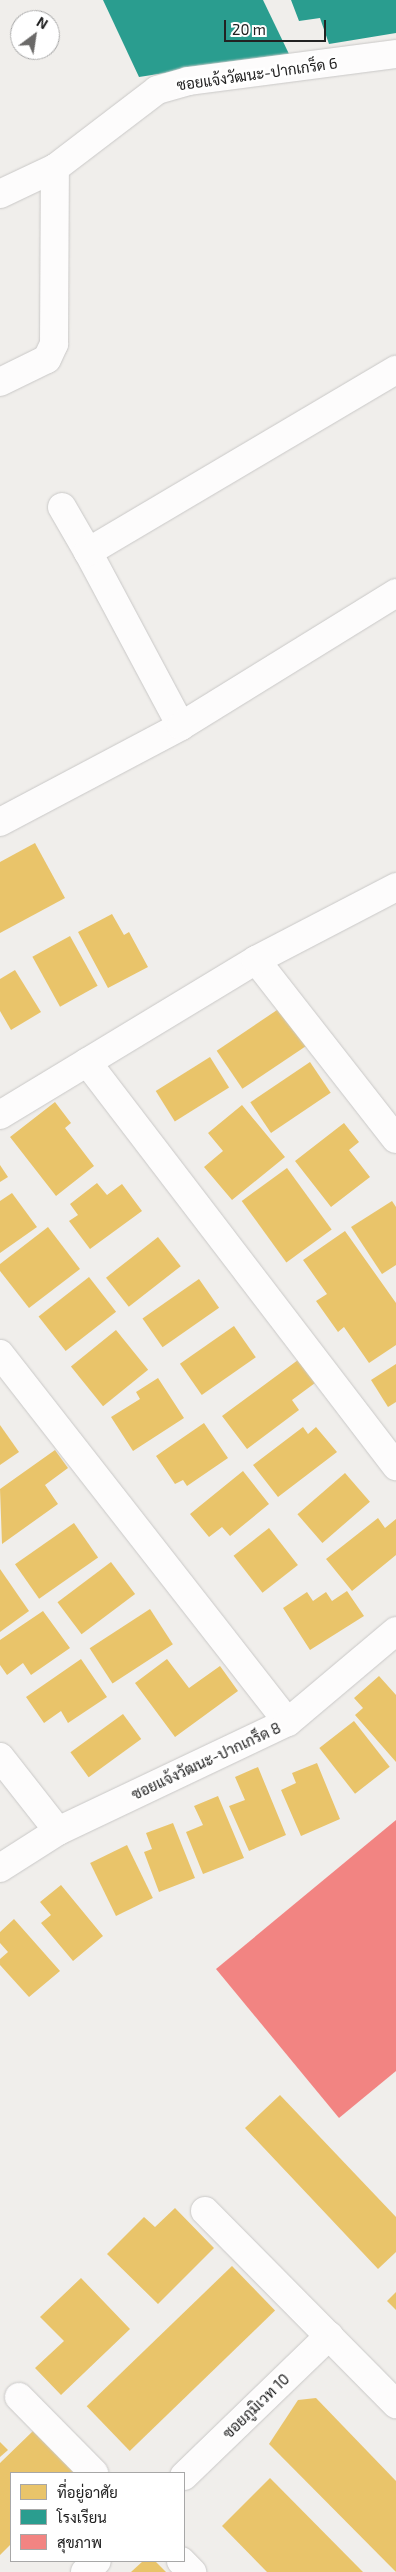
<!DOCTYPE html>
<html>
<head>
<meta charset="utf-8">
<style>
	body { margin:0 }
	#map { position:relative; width:396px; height:2572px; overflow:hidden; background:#f0eeeb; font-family:"Exo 2",Sarabun,sans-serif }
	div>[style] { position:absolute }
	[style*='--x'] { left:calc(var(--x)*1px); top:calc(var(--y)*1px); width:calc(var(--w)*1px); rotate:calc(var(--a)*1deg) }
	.homes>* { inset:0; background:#e9c46a; transform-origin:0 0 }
	.schools>* { inset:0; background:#2a9d8f }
	.health>* { inset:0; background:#f28482 }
	.roads { filter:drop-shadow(0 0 1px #c9c8c7) drop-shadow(0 0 1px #c9c8c7) }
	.street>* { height:28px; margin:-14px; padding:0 14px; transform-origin:14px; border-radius:14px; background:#fdfcfc }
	span { translate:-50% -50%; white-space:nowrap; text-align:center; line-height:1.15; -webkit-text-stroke:5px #fff; paint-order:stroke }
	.street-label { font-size:15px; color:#222 }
	.legend { position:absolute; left:10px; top:2472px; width:175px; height:90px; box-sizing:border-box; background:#fff; border:1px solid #a7a7a7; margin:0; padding:6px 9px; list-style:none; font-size:15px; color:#222 }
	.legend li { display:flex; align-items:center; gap:10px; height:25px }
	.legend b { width:25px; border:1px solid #a7a7a7 }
	.north { position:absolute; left:10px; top:10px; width:50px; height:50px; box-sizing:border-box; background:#fff; border:1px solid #a7a7a7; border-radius:50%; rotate:31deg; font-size:14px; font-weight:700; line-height:20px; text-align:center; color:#222 }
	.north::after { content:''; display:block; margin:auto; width:18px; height:22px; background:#6a6968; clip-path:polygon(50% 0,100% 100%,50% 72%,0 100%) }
	.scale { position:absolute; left:224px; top:20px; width:102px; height:22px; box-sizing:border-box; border:2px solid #222; border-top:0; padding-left:6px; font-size:15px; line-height:18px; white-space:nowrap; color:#222; -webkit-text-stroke:4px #fff; paint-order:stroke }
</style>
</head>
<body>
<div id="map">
	<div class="homes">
		<div style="clip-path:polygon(35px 843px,65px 898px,0 933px,0 862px)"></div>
		<div style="clip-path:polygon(112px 914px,124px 935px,129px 932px,148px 967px,108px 988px,78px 932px)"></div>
		<div style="left:70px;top:936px;width:57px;height:43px;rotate:61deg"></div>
		<div style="clip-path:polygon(15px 970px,41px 1012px,11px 1030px,0 1011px,0 979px)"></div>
		<div style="left:283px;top:1006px;width:46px;height:80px;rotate:56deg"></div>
		<div style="left:210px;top:1057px;width:36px;height:64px;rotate:58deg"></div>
		<div style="left:310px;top:1062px;width:37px;height:72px;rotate:56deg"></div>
		<div style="clip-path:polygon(55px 1102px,71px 1123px,65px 1128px,94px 1166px,56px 1196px,10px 1137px)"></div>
		<div style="clip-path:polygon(242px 1105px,285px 1157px,232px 1200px,204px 1167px,223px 1151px,208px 1133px)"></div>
		<div style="clip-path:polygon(344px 1123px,359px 1142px,349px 1150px,370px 1177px,331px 1207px,295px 1161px)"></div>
		<div style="clip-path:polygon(0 1165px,8px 1177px,0 1182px)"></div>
		<div style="left:287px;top:1168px;width:76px;height:56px;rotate:54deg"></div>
		<div style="clip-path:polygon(97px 1183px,107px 1195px,122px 1184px,142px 1211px,90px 1249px,69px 1221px,78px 1215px,70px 1204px)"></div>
		<div style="clip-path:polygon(12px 1193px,37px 1227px,0 1253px,0 1201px)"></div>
		<div style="clip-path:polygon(392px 1201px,396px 1207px,396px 1265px,382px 1274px,351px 1227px)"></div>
		<div style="clip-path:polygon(48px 1227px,80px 1269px,29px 1308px,0 1271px,0 1264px)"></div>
		<div style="clip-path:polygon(345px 1231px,396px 1303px,396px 1345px,369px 1363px,344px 1327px,338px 1332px,316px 1301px,327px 1294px,303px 1260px)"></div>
		<div style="left:158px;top:1237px;width:37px;height:66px;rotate:52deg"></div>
		<div style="left:89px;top:1277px;width:44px;height:64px;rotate:52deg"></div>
		<div style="left:199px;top:1279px;width:35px;height:69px;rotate:55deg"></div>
		<div style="left:234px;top:1326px;width:38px;height:66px;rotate:55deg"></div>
		<div style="left:116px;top:1330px;width:51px;height:58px;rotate:51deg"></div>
		<div style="clip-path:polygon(298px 1360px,315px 1383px,292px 1400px,299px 1410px,247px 1449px,222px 1416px)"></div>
		<div style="clip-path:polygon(396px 1364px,396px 1402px,388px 1407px,371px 1380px)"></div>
		<div style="clip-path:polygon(158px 1378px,184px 1418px,133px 1451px,111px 1417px,140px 1399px,136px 1392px)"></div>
		<div style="clip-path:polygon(204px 1423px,228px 1458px,187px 1486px,183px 1480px,175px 1484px,156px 1456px)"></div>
		<div style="clip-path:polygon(0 1425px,19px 1452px,0 1465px)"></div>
		<div style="clip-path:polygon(303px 1427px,308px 1434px,316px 1427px,337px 1452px,278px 1497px,253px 1465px)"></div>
		<div style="clip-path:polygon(55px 1450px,68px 1468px,45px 1485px,58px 1504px,2px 1544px,0 1489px)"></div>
		<div style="clip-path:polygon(243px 1471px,269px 1504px,230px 1536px,222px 1527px,209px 1537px,190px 1514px)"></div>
		<div style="left:345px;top:1473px;width:38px;height:63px;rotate:49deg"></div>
		<div style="clip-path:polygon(378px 1518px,385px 1528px,396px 1519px,396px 1555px,352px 1591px,326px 1559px)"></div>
		<div style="left:74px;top:1523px;width:42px;height:72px;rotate:55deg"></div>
		<div style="left:269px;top:1528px;width:47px;height:45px;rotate:52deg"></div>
		<div style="left:111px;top:1562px;width:40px;height:67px;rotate:53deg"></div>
		<div style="clip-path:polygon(0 1569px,29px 1611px,0 1632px)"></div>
		<div style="clip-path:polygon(347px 1591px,364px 1616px,310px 1650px,283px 1608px,307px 1592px,313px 1601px,326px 1592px,332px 1601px)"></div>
		<div style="left:150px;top:1609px;width:42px;height:72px;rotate:57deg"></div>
		<div style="clip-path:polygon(43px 1611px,70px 1648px,31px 1675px,23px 1663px,7px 1675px,0 1665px,0 1640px)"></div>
		<div style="clip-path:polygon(81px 1659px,107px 1697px,68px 1723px,61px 1711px,44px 1723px,26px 1697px)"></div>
		<div style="clip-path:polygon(167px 1659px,189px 1688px,220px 1666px,238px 1691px,175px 1737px,135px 1683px)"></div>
		<div style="clip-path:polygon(379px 1676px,396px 1695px,396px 1762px,355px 1715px,363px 1708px,354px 1698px)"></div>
		<div style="left:123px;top:1714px;width:31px;height:65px;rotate:54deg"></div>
		<div style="left:354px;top:1721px;width:58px;height:44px;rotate:52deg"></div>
		<div style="clip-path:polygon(317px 1763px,340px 1819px,301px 1836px,281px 1790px,296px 1783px,292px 1773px)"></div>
		<div style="clip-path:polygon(258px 1767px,286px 1835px,249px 1851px,229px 1806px,245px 1800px,235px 1777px)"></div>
		<div style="clip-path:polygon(218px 1796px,244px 1858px,203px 1874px,186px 1832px,203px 1825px,194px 1806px)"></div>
		<div style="clip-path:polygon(173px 1823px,195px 1878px,159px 1892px,144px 1852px,152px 1849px,146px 1833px)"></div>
		<div style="left:127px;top:1845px;width:59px;height:41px;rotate:64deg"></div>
		<div style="clip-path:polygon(61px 1885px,103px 1936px,73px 1961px,41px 1923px,51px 1915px,40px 1902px)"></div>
		<div style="clip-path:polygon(14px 1919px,60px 1971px,29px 1997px,0 1965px,0 1959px,8px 1952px,0 1943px,0 1932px)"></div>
		<div style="clip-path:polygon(280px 2095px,396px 2217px,396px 2252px,378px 2269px,245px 2128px)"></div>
		<div style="clip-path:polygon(175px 2208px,214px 2248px,158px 2304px,107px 2254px,144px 2217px,155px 2227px)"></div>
		<div style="left:232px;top:2266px;width:62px;height:202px;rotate:46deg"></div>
		<div style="clip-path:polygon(81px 2278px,130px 2329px,61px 2395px,35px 2368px,64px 2341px,40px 2317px)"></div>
		<div style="clip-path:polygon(396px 2292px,396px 2310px,387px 2301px)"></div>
		<div style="clip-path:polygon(316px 2398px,396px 2481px,396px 2572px,269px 2444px,298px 2400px)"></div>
		<div style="clip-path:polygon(34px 2430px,76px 2473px,11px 2473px,11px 2544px,0 2555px,0 2463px)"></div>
		<div style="clip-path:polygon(0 2442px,8px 2450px,0 2457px)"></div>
		<div style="clip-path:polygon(270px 2478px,363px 2572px,267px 2572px,222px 2526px)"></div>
		<div style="clip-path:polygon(143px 2561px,155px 2561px,166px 2572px,131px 2572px)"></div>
	</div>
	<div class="schools">
		<div style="clip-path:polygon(103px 0,263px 0,289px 54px,139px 77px)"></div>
		<div style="clip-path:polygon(291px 0,396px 0,396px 33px,329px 44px,320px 18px,299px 21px)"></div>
	</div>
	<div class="health">
		<div style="clip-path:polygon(396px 1820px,396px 2071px,339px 2118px,216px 1969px)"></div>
	</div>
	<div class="roads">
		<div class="street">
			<div style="--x:0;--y:194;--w:61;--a:-25.3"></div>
			<div style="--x:55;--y:168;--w:128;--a:-37.4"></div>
			<div style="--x:157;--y:90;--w:32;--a:-16"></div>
			<div style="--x:188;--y:81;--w:210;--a:-7.4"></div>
			<div style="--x:0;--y:382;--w:52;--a:-26.1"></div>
			<div style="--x:47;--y:359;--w:17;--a:-65"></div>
			<div style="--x:54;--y:344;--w:176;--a:-89.7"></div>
			<div style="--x:62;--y:507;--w:52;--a:60"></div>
			<div style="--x:88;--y:552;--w:197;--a:61.9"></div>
			<div style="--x:88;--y:552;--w:358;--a:-30.6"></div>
			<div style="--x:0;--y:822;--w:205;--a:-27.9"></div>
			<div style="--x:181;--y:726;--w:253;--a:-31.7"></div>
			<div style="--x:256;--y:960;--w:227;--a:52"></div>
			<div style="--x:87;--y:1062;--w:509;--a:52.59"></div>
			<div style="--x:0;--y:1115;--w:299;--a:-31.2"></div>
			<div style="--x:256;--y:960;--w:158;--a:-27.5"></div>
			<div style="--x:0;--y:1354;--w:467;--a:52"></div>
			<div style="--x:0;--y:1757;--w:94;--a:51.9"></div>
			<div style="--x:0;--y:1868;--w:69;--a:-32.5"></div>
			<div style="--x:58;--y:1831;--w:255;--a:-25.4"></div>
			<div style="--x:288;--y:1722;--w:141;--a:-40.1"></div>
			<div style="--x:205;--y:2211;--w:272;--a:45.3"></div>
			<div style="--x:19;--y:2397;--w:107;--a:45.4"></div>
			<div style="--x:184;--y:2476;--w:202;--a:-44"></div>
			<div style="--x:181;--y:2561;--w:16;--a:45"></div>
			<div style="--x:85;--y:2572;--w:16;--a:-43"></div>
		</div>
	</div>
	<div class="street-label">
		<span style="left:257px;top:74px;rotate:-8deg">ซอยแจ้งวัฒนะ-ปากเกร็ด 6</span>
		<span style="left:206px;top:1761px;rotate:-25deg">ซอยแจ้งวัฒนะ-ปากเกร็ด 8</span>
		<span style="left:256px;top:2406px;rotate:-44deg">ซอยภูมิเวท 10</span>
	</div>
	<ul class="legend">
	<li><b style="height:14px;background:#e9c46a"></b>ที่อยู่อาศัย</li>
	<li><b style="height:14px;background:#2a9d8f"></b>โรงเรียน</li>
	<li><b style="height:14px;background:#f28482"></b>สุขภาพ</li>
	</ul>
	<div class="north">N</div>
	<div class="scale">20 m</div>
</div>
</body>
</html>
